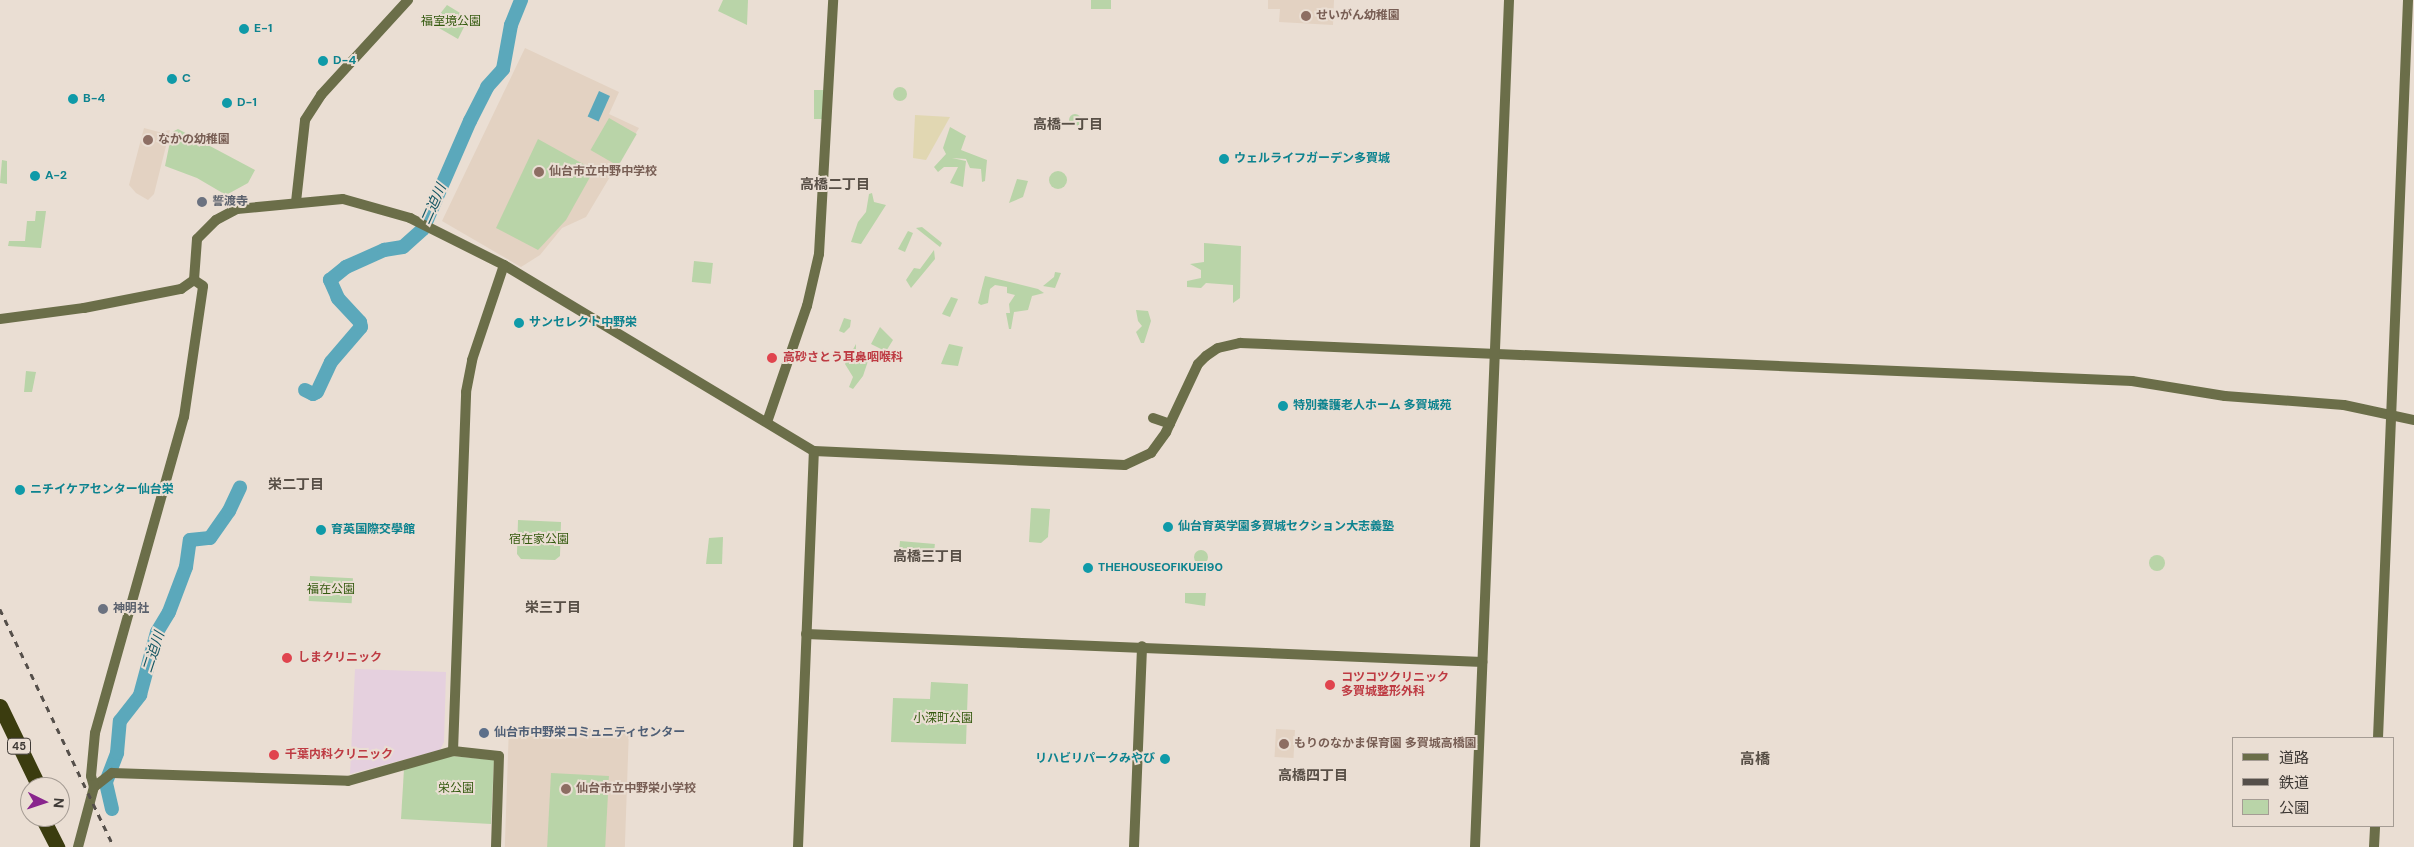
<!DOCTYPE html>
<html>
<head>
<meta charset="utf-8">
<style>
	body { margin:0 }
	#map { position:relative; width:2414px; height:847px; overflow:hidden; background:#eaded3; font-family:"DM Sans","Noto Sans JP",sans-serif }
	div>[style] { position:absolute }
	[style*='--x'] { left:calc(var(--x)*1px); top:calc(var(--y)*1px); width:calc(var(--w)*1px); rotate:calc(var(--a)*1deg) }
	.commercial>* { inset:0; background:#e5d0de }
	.built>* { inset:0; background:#e3d2c2; transform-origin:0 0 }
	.green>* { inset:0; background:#b9d4a8; transform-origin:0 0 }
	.round { border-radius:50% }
	.sand>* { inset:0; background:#e1d7b2 }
	.water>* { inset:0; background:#5ba8bb; transform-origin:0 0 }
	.river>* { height:14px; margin:-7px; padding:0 7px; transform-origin:7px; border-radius:7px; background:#5ba8bb }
	.secondary>* { height:10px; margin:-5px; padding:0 5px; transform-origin:5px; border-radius:5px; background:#6b6e49 }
	.highway>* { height:15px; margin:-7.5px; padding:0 7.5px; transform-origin:7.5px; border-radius:7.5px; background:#3b3c0f }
	.rail>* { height:2.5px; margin-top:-1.25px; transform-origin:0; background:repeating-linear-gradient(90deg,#554f4a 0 6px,transparent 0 12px) }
	.dots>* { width:14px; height:14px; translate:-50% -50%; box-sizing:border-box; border:2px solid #eaded3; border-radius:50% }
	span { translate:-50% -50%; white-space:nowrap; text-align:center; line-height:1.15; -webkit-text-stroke:4px #eaded3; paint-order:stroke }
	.shield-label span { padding:1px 4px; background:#eaded3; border:1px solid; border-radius:4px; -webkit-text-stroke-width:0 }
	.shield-label { font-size:11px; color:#3e3935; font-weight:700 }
	.education-label { font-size:12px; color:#785e54; font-weight:700 }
	.left { translate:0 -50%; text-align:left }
	.park-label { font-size:12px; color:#345a0f }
	.culture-label { font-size:12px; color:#0d838f; font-weight:700 }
	.right { translate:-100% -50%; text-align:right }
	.worship-label { font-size:12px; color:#5b616d; font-weight:700 }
	.health-label { font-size:12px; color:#be3a42; font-weight:700 }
	.service-label { font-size:12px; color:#4e5e75; font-weight:700 }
	.neighbourhood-label { font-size:14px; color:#584f46; font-weight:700 }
	.water-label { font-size:14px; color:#125562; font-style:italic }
	.quarter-label { font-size:15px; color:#584f46; font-weight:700 }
	.legend { position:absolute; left:2232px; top:737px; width:162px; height:90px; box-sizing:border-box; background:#eaded3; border:1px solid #a59c94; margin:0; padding:6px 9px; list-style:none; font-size:15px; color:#3e3935 }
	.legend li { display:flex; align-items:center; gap:10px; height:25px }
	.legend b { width:25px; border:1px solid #a59c94 }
	.north { position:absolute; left:20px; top:777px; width:50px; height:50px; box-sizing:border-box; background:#eaded3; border:1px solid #a59c94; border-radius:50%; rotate:94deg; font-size:14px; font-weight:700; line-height:20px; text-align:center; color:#3e3935 }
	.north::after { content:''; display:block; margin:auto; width:18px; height:22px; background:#89258d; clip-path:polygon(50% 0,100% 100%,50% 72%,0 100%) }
</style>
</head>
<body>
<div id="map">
	<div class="commercial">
		<div style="clip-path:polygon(355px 669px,446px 672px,444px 742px,440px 750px,350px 774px)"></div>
	</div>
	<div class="built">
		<div style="clip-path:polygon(1268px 0,1334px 0,1333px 25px,1279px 22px,1280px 9px,1268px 9px)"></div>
		<div style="clip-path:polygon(525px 48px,619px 92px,609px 114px,639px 128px,586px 217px,562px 228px,540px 255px,521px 267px,442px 221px)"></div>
		<div style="clip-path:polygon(144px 128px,159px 132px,170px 130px,154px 194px,148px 200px,136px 193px,129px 185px)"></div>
		<div style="left:509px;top:726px;width:120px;height:121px;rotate:2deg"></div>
		<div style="left:1276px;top:729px;width:19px;height:28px;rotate:3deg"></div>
	</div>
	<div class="green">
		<div style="clip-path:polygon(723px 0,748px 0,747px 25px,718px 11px)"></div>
		<div style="left:1091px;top:0;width:20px;height:9px"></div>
		<div style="clip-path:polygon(447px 5px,465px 16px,467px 21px,458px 39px,432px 24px)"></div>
		<div class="round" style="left:893px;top:87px;width:14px;height:14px"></div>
		<div style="left:814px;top:90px;width:12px;height:29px"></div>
		<div class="round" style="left:1069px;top:114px;width:12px;height:12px"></div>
		<div style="left:609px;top:118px;width:32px;height:37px;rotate:30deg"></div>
		<div style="clip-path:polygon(950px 127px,966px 136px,961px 150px,987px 160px,985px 181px,982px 182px,981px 169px,970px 168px,966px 159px,952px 158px,966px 161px,963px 187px,950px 183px,958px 167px,944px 167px,938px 172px,934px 167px,946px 154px,943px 148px)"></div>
		<div style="clip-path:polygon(178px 129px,255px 170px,248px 183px,226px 195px,197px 178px,165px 166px,172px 132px)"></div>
		<div style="clip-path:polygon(538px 139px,594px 170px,566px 220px,538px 250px,496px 228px)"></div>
		<div style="clip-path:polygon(2px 160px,7px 161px,7px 184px,0 183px)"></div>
		<div class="round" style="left:1049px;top:171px;width:18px;height:18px"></div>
		<div style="clip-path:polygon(1017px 179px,1028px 181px,1023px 197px,1009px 203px)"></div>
		<div style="clip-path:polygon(872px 193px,874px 202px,886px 205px,861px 244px,851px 242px,858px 222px,866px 212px,869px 194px)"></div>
		<div style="clip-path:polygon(36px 211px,46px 211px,41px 248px,8px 246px,9px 241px,25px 241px,27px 221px,35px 221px)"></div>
		<div style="clip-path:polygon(922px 227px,942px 243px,940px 247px,916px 228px)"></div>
		<div style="clip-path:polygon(908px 231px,913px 233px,905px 252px,898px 249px)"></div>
		<div style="clip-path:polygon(1204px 243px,1241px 246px,1240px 298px,1233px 303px,1233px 285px,1206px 283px,1201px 288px,1187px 287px,1187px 281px,1201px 278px,1201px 270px,1190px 264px,1204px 262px)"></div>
		<div style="clip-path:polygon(934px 250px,935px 259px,911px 288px,906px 280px,914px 268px,920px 269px)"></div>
		<div style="left:694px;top:261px;width:19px;height:21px;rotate:6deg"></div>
		<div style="clip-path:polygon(1055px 272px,1061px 273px,1055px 288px,1043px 286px,1054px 277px)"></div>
		<div style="clip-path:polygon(985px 276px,1038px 289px,1044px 293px,1032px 296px,1028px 310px,1014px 312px,1011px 329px,1009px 329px,1006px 313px,1010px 313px,1009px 304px,1015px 295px,1007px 293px,1007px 287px,995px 285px,990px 289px,988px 303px,981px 305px,978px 303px)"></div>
		<div style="clip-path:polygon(951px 297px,958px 299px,950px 317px,942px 314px)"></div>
		<div style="clip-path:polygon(1136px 310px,1148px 311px,1151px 321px,1144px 343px,1141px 343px,1136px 332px,1142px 326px,1138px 321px)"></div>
		<div style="clip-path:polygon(844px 318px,851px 320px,850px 327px,844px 333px,839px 331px)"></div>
		<div style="clip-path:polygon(880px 327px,893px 340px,880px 361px,874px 356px,881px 349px,871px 344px)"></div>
		<div style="clip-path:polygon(856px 344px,856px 351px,870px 355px,863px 376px,853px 389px,849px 387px,853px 377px,845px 364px)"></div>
		<div style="clip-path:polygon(949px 344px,963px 347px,958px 366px,941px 364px)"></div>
		<div style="clip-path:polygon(26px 371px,36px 372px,32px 392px,24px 392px)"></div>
		<div style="clip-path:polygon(1031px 508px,1050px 509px,1048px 537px,1041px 543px,1029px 542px)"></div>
		<div style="clip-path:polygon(518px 520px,561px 522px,560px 556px,555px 560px,521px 559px,517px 554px)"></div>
		<div style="clip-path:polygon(723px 537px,722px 564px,706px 564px,709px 538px)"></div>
		<div style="left:900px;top:541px;width:35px;height:19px;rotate:5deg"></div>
		<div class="round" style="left:1194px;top:550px;width:14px;height:14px"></div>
		<div class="round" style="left:2149px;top:555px;width:16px;height:16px"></div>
		<div style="left:310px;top:576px;width:43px;height:25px;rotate:3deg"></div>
		<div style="clip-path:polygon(1185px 593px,1206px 593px,1205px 606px,1185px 603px)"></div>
		<div style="clip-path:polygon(931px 682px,968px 684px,966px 744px,891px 742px,893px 698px,930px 699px)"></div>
		<div style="clip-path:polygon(452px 756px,494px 760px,491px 824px,401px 819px,404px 769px)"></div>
		<div style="left:551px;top:773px;width:58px;height:74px;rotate:3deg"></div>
	</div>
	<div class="sand">
		<div style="clip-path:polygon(915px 115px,950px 117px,926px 160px,913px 158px)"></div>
	</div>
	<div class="water">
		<div style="left:599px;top:91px;width:12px;height:28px;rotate:24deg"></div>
	</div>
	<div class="river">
		<div style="--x:305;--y:390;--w:9;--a:27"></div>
		<div style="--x:313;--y:394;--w:4;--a:-27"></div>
		<div style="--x:317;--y:392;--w:33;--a:-65"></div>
		<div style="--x:331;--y:362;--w:46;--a:-49.4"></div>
		<div style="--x:361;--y:327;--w:5;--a:-101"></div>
		<div style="--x:360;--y:322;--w:33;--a:-133"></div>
		<div style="--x:338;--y:298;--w:20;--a:-114"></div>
		<div style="--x:330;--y:280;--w:21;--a:-39"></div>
		<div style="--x:346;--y:267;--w:42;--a:-24.1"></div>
		<div style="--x:384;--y:250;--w:19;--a:-9"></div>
		<div style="--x:403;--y:247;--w:27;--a:-42"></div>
		<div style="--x:423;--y:229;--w:118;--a:-66.5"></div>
		<div style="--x:470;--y:121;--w:38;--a:-63"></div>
		<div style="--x:487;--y:87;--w:24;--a:-48"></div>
		<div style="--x:503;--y:69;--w:45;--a:-79.7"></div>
		<div style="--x:511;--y:25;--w:27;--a:-68"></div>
		<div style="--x:112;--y:809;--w:28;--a:-103"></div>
		<div style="--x:106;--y:782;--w:31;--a:-69"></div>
		<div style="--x:117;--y:753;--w:32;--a:-85"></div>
		<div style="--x:120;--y:721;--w:33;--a:-52"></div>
		<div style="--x:140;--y:695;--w:65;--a:-74.9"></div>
		<div style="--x:157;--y:632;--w:23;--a:-59"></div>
		<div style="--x:169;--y:612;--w:48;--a:-69.3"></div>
		<div style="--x:186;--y:567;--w:27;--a:-82"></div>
		<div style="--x:190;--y:540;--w:20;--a:-6"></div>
		<div style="--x:210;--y:538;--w:33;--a:-55"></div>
		<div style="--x:229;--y:511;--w:26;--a:-65"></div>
	</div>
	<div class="secondary">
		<div style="--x:296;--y:202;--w:82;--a:-83.7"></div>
		<div style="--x:305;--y:120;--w:30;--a:-57"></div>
		<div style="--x:321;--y:95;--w:129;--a:-47.5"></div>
		<div style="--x:0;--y:319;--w:85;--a:-7.5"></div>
		<div style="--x:84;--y:308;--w:99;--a:-11.1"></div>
		<div style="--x:181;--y:289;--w:16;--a:-35"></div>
		<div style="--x:194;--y:280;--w:41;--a:-85.8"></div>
		<div style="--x:197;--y:239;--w:27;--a:-45"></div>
		<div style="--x:216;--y:220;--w:24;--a:-28"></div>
		<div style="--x:237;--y:209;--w:106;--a:-5.4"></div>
		<div style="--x:343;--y:199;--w:70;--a:15.8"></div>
		<div style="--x:410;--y:218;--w:105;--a:26.6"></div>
		<div style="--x:504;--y:265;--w:362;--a:31"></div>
		<div style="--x:814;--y:451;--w:311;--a:2.6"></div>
		<div style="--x:1125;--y:465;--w:29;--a:-25"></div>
		<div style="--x:1151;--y:453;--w:26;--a:-54"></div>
		<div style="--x:1166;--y:432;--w:75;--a:-64.8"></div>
		<div style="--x:1198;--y:364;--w:11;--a:-45"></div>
		<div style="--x:1206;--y:356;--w:14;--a:-34"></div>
		<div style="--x:1218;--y:348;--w:23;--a:-13"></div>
		<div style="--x:1240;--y:343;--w:893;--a:2.44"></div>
		<div style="--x:2132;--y:381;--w:94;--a:9.2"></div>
		<div style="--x:2225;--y:396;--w:119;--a:4.3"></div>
		<div style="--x:2344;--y:405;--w:72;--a:12.1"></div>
		<div style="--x:1153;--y:418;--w:18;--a:19"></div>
		<div style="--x:767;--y:422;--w:123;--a:-71"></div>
		<div style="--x:807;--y:306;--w:53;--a:-77"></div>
		<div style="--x:819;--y:254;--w:254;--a:-86.8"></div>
		<div style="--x:806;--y:634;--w:677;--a:2.37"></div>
		<div style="--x:2378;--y:738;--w:739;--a:-87.67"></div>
		<div style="--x:453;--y:751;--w:46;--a:6.2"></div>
		<div style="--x:499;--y:756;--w:91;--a:91.9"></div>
		<div style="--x:94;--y:787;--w:23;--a:-38"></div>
		<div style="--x:112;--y:773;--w:236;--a:1.9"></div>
		<div style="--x:348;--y:781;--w:109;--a:-15.9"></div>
		<div style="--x:453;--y:751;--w:359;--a:-87.9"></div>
		<div style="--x:466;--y:392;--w:33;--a:-79"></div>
		<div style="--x:472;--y:360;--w:100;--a:-71.4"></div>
		<div style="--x:78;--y:847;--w:62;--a:-75.1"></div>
		<div style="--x:94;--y:787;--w:11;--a:-105"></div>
		<div style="--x:91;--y:776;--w:43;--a:-84.7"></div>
		<div style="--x:95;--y:733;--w:328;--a:-74.3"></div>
		<div style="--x:184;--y:417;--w:132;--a:-81.7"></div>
		<div style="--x:203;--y:286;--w:11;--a:-146"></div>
		<div style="--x:798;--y:847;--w:396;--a:-87.7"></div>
		<div style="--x:1134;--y:847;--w:201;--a:-87.7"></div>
		<div style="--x:1475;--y:847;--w:848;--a:-87.7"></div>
		<div style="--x:2374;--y:847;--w:21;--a:-87"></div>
	</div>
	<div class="highway">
		<div style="--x:0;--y:706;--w:90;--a:64.3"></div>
		<div style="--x:42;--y:817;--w:34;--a:63"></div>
	</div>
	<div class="rail">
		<div style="--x:0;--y:609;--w:264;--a:64.4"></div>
	</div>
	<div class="dots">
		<div style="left:1306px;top:16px;background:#8d6e63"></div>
		<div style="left:244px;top:29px;background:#0f9aa8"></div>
		<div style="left:323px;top:61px;background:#0f9aa8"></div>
		<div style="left:172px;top:79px;background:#0f9aa8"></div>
		<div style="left:73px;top:99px;background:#0f9aa8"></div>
		<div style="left:227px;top:103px;background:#0f9aa8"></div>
		<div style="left:148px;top:140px;background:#8d6e63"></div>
		<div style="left:1224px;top:159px;background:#0f9aa8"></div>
		<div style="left:539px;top:172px;background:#8d6e63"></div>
		<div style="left:35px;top:176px;background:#0f9aa8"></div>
		<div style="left:202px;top:202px;background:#6b7280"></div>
		<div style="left:519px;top:323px;background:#0f9aa8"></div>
		<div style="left:772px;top:358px;background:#e0444e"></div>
		<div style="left:1283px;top:406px;background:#0f9aa8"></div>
		<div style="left:20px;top:490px;background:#0f9aa8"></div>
		<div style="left:1168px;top:527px;background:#0f9aa8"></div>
		<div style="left:321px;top:530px;background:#0f9aa8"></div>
		<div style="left:1088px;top:568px;background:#0f9aa8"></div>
		<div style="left:103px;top:609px;background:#6b7280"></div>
		<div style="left:287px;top:658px;background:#e0444e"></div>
		<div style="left:1330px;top:685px;background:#e0444e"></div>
		<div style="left:484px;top:733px;background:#5c6f8a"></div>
		<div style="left:1284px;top:744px;background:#8d6e63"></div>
		<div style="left:274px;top:755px;background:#e0444e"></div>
		<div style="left:1165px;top:759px;background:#0f9aa8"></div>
		<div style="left:566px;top:789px;background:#8d6e63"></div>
	</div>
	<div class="shield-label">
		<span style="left:19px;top:746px">45</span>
	</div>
	<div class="education-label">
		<span class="left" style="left:1316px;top:16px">せいがん幼稚園</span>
		<span class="left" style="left:158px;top:140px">なかの幼稚園</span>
		<span class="left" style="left:549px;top:172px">仙台市立中野中学校</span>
		<span class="left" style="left:1294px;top:744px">もりのなかま保育園 多賀城高橋園</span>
		<span class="left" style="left:576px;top:789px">仙台市立中野栄小学校</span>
	</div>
	<div class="park-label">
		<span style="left:451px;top:22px">福室境公園</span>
		<span style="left:539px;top:540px">宿在家公園</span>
		<span style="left:331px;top:590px">福在公園</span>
		<span style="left:943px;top:719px">小深町公園</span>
		<span style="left:456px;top:789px">栄公園</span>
	</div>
	<div class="culture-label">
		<span class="left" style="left:254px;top:29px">E-1</span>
		<span class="left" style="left:333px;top:61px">D-4</span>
		<span class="left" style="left:182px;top:79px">C</span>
		<span class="left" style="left:83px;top:99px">B-4</span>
		<span class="left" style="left:237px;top:103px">D-1</span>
		<span class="left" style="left:1234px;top:159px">ウェルライフガーデン多賀城</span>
		<span class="left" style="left:45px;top:176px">A-2</span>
		<span class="left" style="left:529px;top:323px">サンセレクト中野栄</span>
		<span class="left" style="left:1293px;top:406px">特別養護老人ホーム 多賀城苑</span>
		<span class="left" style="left:30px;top:490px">ニチイケアセンター仙台栄</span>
		<span class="left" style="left:1178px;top:527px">仙台育英学園多賀城セクション大志義塾</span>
		<span class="left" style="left:331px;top:530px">育英国際交學館</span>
		<span class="left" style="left:1098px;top:568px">THEHOUSEOFIKUEI90</span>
		<span class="right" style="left:1155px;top:759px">リハビリパークみやび</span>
	</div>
	<div class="worship-label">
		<span class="left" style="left:212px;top:202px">誓渡寺</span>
		<span class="left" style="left:113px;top:609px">神明社</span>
	</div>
	<div class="health-label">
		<span class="left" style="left:783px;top:358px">高砂さとう耳鼻咽喉科</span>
		<span class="left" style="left:298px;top:658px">しまクリニック</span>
		<span class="left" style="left:1341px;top:685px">コツコツクリニック<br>多賀城整形外科</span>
		<span class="left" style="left:285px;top:755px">千葉内科クリニック</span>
	</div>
	<div class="service-label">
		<span class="left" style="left:494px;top:733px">仙台市中野栄コミュニティセンター</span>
	</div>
	<div class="neighbourhood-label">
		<span style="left:1068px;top:124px">高橋一丁目</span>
		<span style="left:835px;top:184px">高橋二丁目</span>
		<span style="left:296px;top:484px">栄二丁目</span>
		<span style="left:928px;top:556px">高橋三丁目</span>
		<span style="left:553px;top:607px">栄三丁目</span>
		<span style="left:1313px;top:775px">高橋四丁目</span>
	</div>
	<div class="water-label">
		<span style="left:433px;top:204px;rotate:-66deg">二迫川</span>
		<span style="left:153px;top:652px;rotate:-72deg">二迫川</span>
	</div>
	<div class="quarter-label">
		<span style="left:1755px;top:760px">高橋</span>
	</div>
	<ul class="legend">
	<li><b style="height:6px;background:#6b6e49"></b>道路</li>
	<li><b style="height:6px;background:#554f4a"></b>鉄道</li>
	<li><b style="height:14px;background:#b9d4a8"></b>公園</li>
	</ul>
	<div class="north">N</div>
</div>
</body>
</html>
